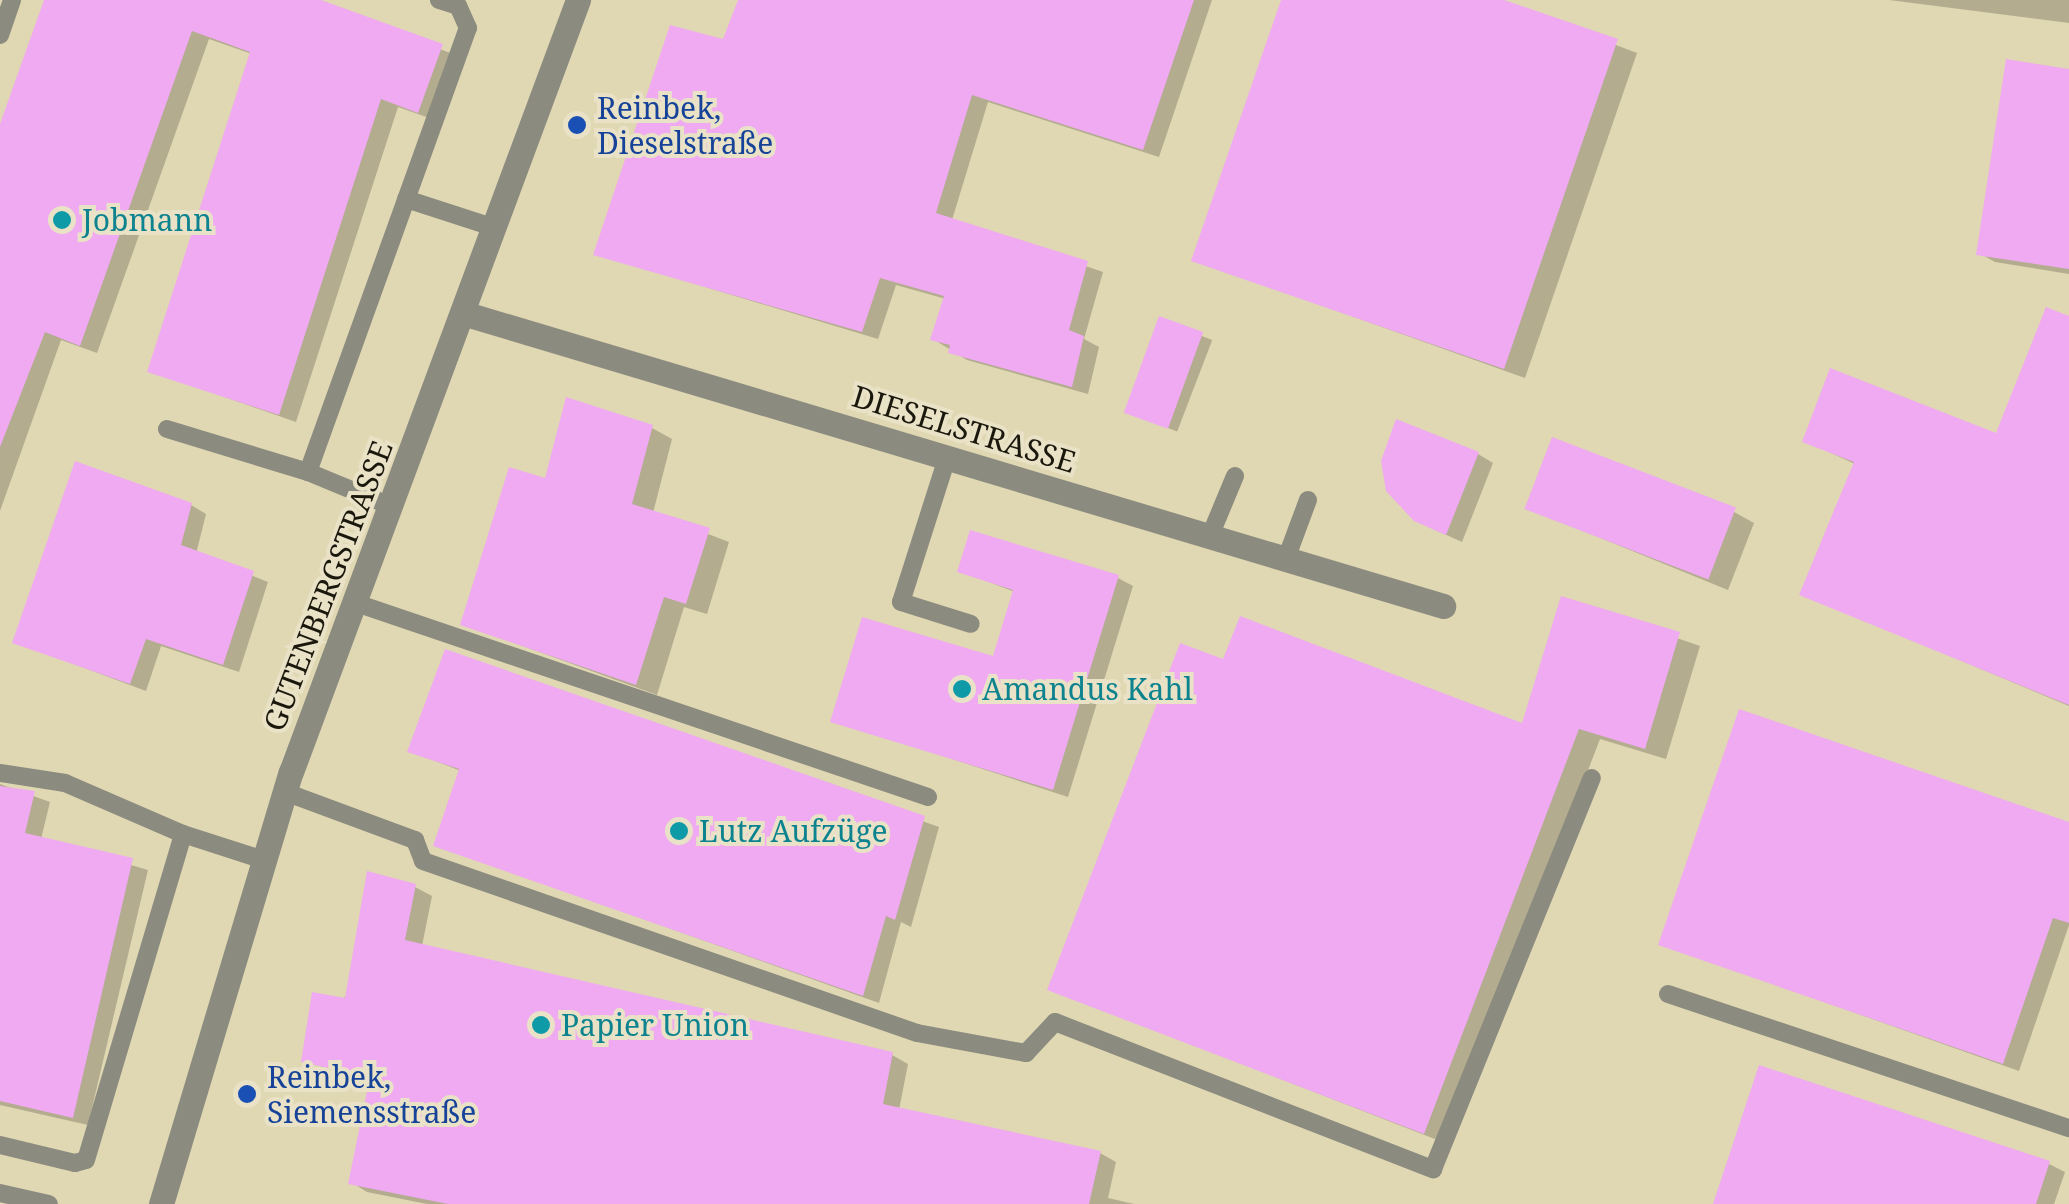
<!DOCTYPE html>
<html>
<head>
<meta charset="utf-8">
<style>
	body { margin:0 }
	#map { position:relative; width:2069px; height:1204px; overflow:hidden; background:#e9e2c6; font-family:"Noto Serif",serif }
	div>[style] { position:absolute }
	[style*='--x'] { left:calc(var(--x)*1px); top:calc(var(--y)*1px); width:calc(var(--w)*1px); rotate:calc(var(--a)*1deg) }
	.built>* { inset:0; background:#e0d7b3; transform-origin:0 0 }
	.shadow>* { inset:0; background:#0003; transform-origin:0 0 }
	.building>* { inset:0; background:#efaaf2; transform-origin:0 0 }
	.service>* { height:18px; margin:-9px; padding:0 9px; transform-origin:9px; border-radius:9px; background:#8b8b7f }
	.minor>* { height:25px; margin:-12.5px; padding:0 12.5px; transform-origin:12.5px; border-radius:12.5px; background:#8b8b7f }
	.dots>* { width:28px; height:28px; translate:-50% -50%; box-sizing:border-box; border:5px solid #e9e2c6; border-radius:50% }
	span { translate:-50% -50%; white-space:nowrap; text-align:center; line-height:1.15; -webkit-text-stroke:8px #e9e2c6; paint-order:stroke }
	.transit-label { font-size:30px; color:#164399 }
	.left { translate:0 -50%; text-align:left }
	.culture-label { font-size:30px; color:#0d838f }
	.street-label { font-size:30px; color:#1a170d }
</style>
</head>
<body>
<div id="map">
	<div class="built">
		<div style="left:0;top:0;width:2069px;height:1204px"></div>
	</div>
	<div class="shadow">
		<div style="clip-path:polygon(47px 0,313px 0,458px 56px,435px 120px,398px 107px,296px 422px,150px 371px,252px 54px,209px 39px,97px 353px,61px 340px,0 511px,0 131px)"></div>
		<div style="clip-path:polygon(740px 0,1212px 0,1159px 157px,988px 102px,952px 220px,1103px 272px,1084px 339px,1099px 347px,1088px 394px,967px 360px,933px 339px,946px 299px,896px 285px,878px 339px,596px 254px,725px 42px)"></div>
		<div style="clip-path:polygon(1284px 0,1497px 0,1637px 53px,1525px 378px,1194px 260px)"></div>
		<div style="clip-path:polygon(1889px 0,2069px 0,2069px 23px)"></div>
		<div style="clip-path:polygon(2069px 72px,2069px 274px,1995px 262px,1979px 253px)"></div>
		<div style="clip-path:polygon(2069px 319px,2069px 706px,1802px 594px,1855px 464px,1805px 441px,1998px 437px)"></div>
		<div style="left:1160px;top:320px;width:56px;height:98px;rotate:21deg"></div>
		<div style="clip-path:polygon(652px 428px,672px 439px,653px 513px,729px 542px,707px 614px,684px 607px,657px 695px,463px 624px,547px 481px)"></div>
		<div style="clip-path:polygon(1478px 454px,1493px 463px,1462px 542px,1433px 529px)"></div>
		<div style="clip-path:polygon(191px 505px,206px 514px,196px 554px,268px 582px,239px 672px,161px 646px,146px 691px,15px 642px)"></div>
		<div style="clip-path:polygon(1527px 508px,1734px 512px,1754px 523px,1728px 590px)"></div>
		<div style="clip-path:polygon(960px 571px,1118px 578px,1133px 586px,1068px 797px,833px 720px,994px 660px,1015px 592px)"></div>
		<div style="clip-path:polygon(1563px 599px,1700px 646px,1666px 759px,1600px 739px,1445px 1143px,1050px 989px,1225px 662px,1524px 727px)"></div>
		<div style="clip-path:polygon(447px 652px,939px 827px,911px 927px,901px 922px,879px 1003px,436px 845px,461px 771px,410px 751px)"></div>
		<div style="clip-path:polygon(0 784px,50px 802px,41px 839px,148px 870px,88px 1125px,0 1105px)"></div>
		<div style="clip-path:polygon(2069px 825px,2069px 925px,2019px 1071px,1661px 944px)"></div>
		<div style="clip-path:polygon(415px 887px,432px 896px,422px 946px,892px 1055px,908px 1064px,899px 1110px,1100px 1153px,1116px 1162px,1108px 1198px,1134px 1204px,427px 1204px,367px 1192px,351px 1182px,371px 1082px,304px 1061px)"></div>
		<div style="clip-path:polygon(1761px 1069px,2049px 1164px,2065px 1172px,2054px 1204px,1716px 1204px)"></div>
	</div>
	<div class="building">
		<div style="clip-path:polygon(44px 0,321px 0,443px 44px,418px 113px,381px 99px,279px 415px,147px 372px,250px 52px,192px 31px,80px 346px,45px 332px,0 447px,0 124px)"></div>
		<div style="clip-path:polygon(738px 0,1194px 0,1143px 150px,972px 95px,936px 213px,1088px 261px,1069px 330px,1084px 336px,1072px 387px,948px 353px,950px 345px,930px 340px,944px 296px,880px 278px,862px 332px,593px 255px,670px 25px,723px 39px)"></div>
		<div style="clip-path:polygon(1281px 0,1504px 0,1618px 39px,1504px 369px,1191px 261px)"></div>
		<div style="clip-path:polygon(2006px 59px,2069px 69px,2069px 269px,1976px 255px)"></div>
		<div style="clip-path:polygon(2046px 307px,2069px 316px,2069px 705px,1799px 595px,1854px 462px,1802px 442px,1830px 368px,1996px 433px)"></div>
		<div style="left:1159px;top:316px;width:47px;height:103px;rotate:20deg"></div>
		<div style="clip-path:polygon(566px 397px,653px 425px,632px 504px,710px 528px,686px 604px,664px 597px,636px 685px,460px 625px,509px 467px,545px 478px)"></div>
		<div style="clip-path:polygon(1396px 419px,1479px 452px,1446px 535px,1414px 521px,1386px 491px,1381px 461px)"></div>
		<div style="left:1552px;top:437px;width:197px;height:77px;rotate:21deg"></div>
		<div style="clip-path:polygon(75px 461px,192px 503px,181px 545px,254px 571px,223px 665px,146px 639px,130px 684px,12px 643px)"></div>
		<div style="clip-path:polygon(970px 530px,1119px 575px,1053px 790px,830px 722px,862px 617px,993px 656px,1013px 590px,957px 572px)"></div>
		<div style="clip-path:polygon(1561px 596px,1680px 632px,1645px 749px,1579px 729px,1424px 1134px,1047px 990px,1180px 643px,1223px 659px,1240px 616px,1522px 723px)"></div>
		<div style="clip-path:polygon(445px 649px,925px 816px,895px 920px,886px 916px,863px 996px,433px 846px,459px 769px,407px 752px)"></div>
		<div style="clip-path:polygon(1739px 709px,2069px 822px,2069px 923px,2053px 918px,2003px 1064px,1658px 945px)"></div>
		<div style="clip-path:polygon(0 786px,35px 791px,25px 833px,133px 858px,73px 1118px,0 1101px)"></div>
		<div style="clip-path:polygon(367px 871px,416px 884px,405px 940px,893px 1052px,883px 1104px,1101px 1151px,1089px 1204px,448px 1204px,348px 1184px,370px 1077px,301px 1062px,312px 992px,345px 998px)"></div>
		<div style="clip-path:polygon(1759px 1065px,2050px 1161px,2036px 1204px,1713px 1204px)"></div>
	</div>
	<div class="service">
		<div style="--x:0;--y:35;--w:37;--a:-71"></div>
		<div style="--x:406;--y:199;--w:94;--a:18"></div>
		<div style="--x:167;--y:429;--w:147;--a:17"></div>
		<div style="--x:308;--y:472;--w:472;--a:-70.2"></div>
		<div style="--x:468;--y:28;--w:24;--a:-114"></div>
		<div style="--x:458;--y:6;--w:20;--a:-162"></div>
		<div style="--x:947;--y:458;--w:151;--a:107.7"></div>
		<div style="--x:901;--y:602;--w:73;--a:17.4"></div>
		<div style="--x:308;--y:472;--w:92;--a:22.4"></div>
		<div style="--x:1210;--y:536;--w:65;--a:-67.4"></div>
		<div style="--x:1286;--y:559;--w:63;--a:-69.6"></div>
		<div style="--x:356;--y:603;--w:604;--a:18.73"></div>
		<div style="--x:0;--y:773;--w:66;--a:8.7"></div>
		<div style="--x:65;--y:783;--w:129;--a:23.4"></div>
		<div style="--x:183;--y:834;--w:85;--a:17.8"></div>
		<div style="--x:285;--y:792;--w:139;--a:20.3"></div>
		<div style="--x:415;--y:840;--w:22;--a:69"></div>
		<div style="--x:423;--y:861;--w:523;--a:19.2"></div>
		<div style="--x:917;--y:1033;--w:111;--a:10.4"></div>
		<div style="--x:1026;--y:1053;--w:42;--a:-46.9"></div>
		<div style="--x:1055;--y:1022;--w:406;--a:21.3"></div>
		<div style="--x:1433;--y:1169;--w:422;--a:-67.9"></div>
		<div style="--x:1668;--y:994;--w:423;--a:18.5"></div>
		<div style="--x:0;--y:1145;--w:77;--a:13.5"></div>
		<div style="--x:75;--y:1163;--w:11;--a:-15"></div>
		<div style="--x:86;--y:1160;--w:340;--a:-73.4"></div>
		<div style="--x:0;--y:1193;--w:50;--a:12.7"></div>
	</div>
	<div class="minor">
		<div style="--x:466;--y:314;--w:1020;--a:16.64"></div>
		<div style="--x:161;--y:1204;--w:451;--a:-73.3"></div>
		<div style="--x:291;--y:772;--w:824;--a:-69.61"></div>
	</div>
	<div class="dots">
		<div style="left:577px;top:125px;background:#1a4fb4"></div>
		<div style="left:62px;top:220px;background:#0f9aa8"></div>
		<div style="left:962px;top:689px;background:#0f9aa8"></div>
		<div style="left:679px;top:831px;background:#0f9aa8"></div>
		<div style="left:541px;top:1025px;background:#0f9aa8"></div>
		<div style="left:247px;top:1094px;background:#1a4fb4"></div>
	</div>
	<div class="transit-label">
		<span class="left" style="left:597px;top:125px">Reinbek,<br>Dieselstraße</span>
		<span class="left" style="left:267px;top:1094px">Reinbek,<br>Siemensstraße</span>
	</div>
	<div class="culture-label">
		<span class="left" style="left:82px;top:220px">Jobmann</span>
		<span class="left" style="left:982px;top:689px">Amandus Kahl</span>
		<span class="left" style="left:699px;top:831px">Lutz Aufzüge</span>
		<span class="left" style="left:561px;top:1025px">Papier Union</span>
	</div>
	<div class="street-label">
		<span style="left:964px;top:429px;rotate:17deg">DIESELSTRASSE</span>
		<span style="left:328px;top:586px;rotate:-69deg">GUTENBERGSTRASSE</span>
	</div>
</div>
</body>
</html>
